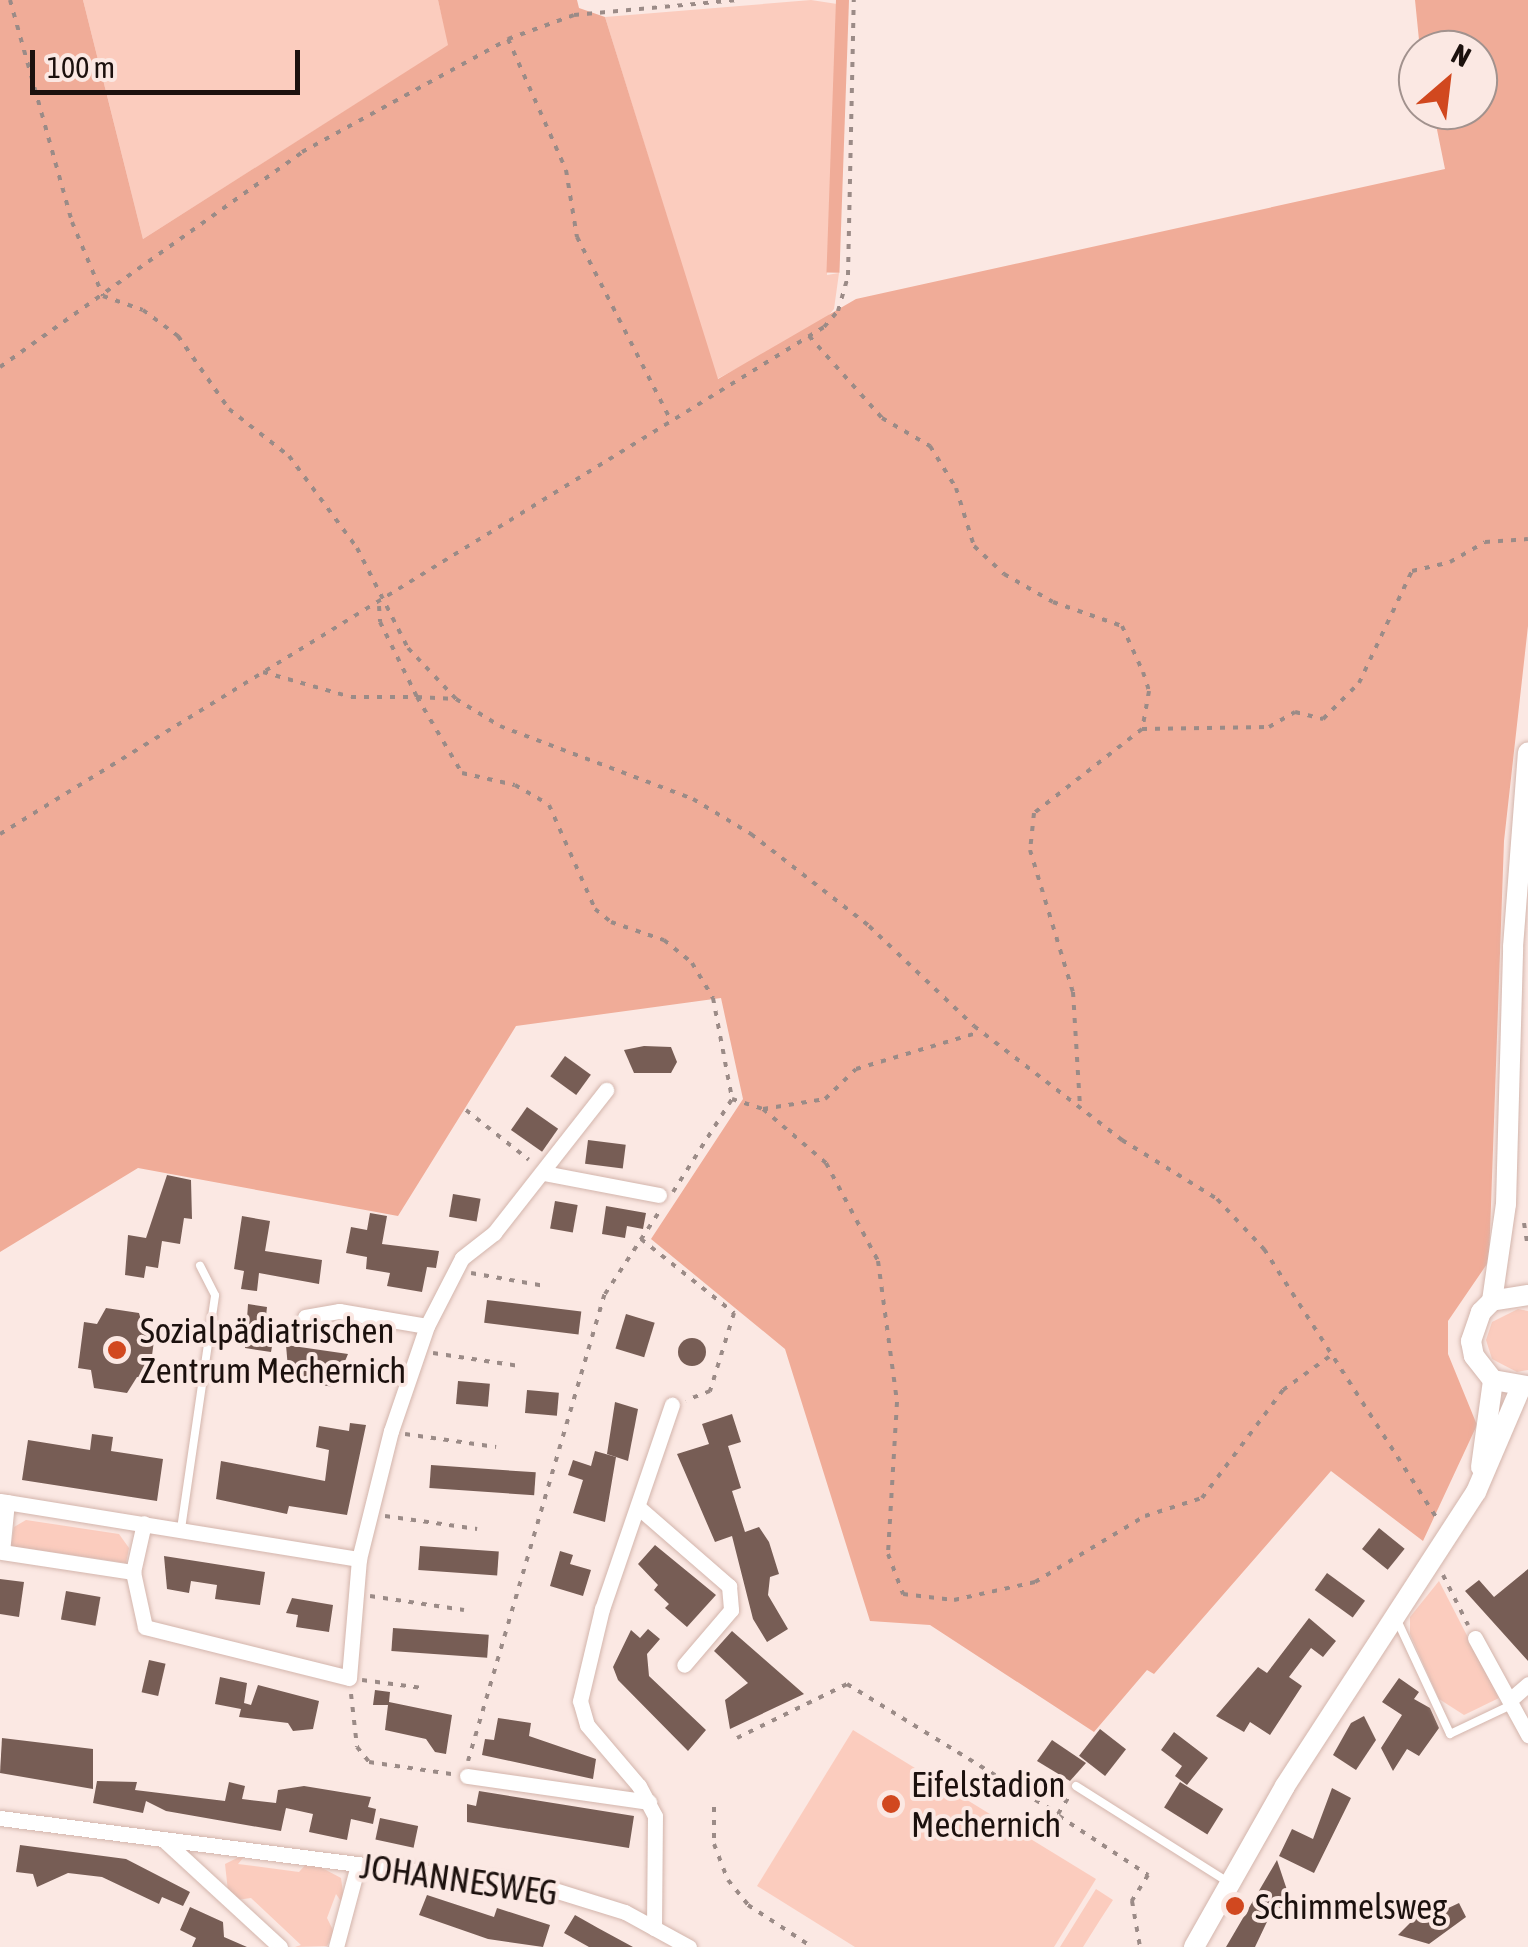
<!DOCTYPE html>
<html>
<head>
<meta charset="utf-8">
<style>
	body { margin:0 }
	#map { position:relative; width:1528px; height:1947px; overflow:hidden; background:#fbe8e3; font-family:"Asap Condensed",sans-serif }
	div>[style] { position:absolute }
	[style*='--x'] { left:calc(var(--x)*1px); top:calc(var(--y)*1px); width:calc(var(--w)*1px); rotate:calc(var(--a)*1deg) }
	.green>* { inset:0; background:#fbccbe }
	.forest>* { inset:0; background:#f0ac98; transform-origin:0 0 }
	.building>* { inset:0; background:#775d55; transform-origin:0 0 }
	.round { border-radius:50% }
	.path>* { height:4px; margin-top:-2px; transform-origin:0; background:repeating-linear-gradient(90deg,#9b8b87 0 5px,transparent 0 13px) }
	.roads { filter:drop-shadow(0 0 2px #d3b5ac) drop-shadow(0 0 2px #d3b5ac) }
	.service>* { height:8px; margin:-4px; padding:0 4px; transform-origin:4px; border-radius:4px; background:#fff }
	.minor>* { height:15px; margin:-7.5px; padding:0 7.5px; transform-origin:7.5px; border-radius:7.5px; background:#fff }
	.tertiary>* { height:20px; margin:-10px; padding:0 10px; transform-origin:10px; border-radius:10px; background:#fff }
	.dots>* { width:28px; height:28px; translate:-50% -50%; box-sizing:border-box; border:5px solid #fbe8e3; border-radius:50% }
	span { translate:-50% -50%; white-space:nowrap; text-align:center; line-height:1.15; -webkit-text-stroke:8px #fbe8e3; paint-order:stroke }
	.poi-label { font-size:35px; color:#1c110e }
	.left { translate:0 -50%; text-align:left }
	.street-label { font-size:35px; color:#1c110e }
	.north { position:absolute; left:1398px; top:30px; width:100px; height:100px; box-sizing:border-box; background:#fbe8e3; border:2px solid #a2928e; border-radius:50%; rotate:28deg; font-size:28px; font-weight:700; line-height:40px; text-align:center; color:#1c110e }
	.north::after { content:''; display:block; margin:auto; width:35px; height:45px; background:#d1481f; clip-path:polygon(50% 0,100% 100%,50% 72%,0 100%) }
	.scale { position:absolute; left:30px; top:50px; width:270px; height:45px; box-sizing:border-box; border:5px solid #1c110e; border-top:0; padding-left:12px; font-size:30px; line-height:35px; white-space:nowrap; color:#1c110e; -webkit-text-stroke:8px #fbe8e3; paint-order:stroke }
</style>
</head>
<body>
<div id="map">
	<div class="green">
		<div style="clip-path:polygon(83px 0,438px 0,449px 45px,143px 239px)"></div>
		<div style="clip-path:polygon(811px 0,837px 4px,827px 275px,839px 273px,834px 309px,822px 323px,717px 379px,605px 17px)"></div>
		<div style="clip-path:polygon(1518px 1309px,1528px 1311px,1528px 1370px,1517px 1372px,1492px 1359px,1486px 1340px,1492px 1322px)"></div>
		<div style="clip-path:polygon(26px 1520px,119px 1534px,129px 1548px,126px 1563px,11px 1546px,14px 1527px)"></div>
		<div style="clip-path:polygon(1439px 1581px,1499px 1698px,1464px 1715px,1439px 1699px,1410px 1634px,1410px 1617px)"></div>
		<div style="clip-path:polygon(853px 1730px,1096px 1879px,1054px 1947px,855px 1947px,757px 1886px)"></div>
		<div style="clip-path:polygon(247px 1853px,238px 1864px,299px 1872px,309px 1861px,341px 1878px,345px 1907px,336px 1894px,327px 1918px,334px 1932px,327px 1946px,295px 1947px,301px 1945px,251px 1898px,236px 1900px,228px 1891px,225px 1864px)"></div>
		<div style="clip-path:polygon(1096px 1889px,1113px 1900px,1100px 1920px,1083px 1947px,1060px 1947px)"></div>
	</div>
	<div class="forest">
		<div style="clip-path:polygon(0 0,83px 0,143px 239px,448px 45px,438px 0,577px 0,579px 8px,605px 17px,718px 379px,856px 299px,1445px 169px,1433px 110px,1478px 110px,1478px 50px,1420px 50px,1415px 0,1528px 0,1528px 626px,1504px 841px,1489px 1261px,1448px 1321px,1448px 1354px,1477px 1425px,1423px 1541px,1331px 1471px,1154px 1674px,1147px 1670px,1094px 1732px,930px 1625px,870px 1621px,785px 1349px,651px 1239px,743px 1099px,721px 998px,516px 1026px,398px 1216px,138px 1168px,0 1252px)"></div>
		<div style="left:849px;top:0;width:273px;height:13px;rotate:92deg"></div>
	</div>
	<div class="building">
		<div style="clip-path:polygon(644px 1046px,671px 1047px,677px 1062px,671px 1073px,634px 1073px,624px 1050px)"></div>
		<div style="left:565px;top:1056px;width:32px;height:25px;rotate:36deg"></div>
		<div style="left:527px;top:1107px;width:38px;height:28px;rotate:35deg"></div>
		<div style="left:588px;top:1140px;width:38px;height:24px;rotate:7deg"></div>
		<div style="clip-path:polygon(167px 1175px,191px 1180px,192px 1219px,184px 1218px,180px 1244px,162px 1241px,158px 1268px,146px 1266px,144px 1278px,125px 1275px,128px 1235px,146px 1238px)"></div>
		<div style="left:453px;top:1194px;width:28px;height:23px;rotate:10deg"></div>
		<div style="left:555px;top:1201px;width:23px;height:28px;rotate:10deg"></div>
		<div style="clip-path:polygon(606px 1206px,646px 1213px,643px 1229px,627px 1226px,625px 1238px,602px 1234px)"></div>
		<div style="clip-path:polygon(370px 1213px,387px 1216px,382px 1244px,439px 1251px,436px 1268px,427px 1267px,422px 1292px,387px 1286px,390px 1273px,366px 1269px,367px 1257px,346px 1253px,351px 1227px,367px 1230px)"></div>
		<div style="clip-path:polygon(242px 1216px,270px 1221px,265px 1251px,322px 1260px,319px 1284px,259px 1273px,257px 1291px,241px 1289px,244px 1271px,234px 1269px)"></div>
		<div style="left:487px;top:1300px;width:95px;height:23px;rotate:7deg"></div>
		<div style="clip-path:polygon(248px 1304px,267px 1307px,266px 1316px,276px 1325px,271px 1352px,245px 1348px)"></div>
		<div style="clip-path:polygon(106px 1308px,139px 1313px,144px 1331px,155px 1333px,149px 1378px,137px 1377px,127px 1393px,94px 1388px,91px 1370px,78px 1368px,84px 1322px,97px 1324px)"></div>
		<div style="left:626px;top:1314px;width:30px;height:36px;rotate:17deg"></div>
		<div class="round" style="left:678px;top:1338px;width:28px;height:28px"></div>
		<div style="clip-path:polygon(286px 1345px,348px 1354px,334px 1387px,289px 1380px)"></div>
		<div style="left:458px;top:1381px;width:32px;height:23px;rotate:5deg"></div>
		<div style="left:527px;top:1390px;width:32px;height:23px;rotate:5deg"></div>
		<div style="clip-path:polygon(615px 1402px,638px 1409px,628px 1461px,607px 1454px)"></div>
		<div style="clip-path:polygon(732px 1414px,741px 1442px,728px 1446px,741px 1488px,732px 1491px,745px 1532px,759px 1527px,769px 1542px,779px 1574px,770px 1577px,768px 1595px,788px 1629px,767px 1642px,753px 1619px,732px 1536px,715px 1542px,677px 1454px,709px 1444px,702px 1424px)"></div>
		<div style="clip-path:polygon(350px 1423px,366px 1425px,347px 1515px,289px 1506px,287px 1514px,216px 1499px,221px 1461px,325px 1481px,329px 1450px,316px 1447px,319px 1426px,349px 1431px)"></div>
		<div style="clip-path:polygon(92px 1434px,113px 1437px,111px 1451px,163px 1459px,157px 1501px,22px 1480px,28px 1440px,90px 1450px)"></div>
		<div style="clip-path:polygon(595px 1451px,616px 1457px,605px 1522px,573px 1513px,583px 1480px,568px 1475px,573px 1460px,591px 1466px)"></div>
		<div style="left:431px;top:1465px;width:105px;height:23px;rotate:4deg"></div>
		<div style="left:1379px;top:1528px;width:33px;height:27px;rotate:39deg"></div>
		<div style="clip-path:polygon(655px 1545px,716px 1595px,687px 1627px,665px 1608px,669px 1604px,654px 1590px,658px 1585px,638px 1564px)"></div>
		<div style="left:420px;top:1546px;width:79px;height:24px;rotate:4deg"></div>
		<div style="clip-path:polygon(560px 1551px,573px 1555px,570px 1564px,591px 1570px,583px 1596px,550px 1586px)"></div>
		<div style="clip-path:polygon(164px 1556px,265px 1572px,260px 1605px,215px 1599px,217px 1585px,191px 1581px,189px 1593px,167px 1589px)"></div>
		<div style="clip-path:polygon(1528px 1569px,1528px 1661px,1465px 1591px,1479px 1580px,1494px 1597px)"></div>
		<div style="left:1327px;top:1573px;width:47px;height:21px;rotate:36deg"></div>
		<div style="clip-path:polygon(0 1579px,24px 1582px,19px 1617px,0 1614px)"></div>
		<div style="left:66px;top:1591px;width:35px;height:29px;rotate:10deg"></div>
		<div style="clip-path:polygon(292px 1598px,333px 1605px,329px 1632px,296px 1627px,298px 1615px,286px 1613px)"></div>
		<div style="clip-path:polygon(1309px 1618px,1336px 1641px,1323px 1657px,1311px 1648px,1289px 1677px,1302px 1686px,1270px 1735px,1250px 1722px,1244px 1732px,1216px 1716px,1258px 1667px,1267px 1673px)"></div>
		<div style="left:393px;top:1628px;width:96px;height:23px;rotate:4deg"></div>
		<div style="clip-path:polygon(648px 1629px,660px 1639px,647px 1654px,649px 1676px,706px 1730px,688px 1751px,618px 1680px,613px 1667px,631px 1630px,640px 1638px)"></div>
		<div style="clip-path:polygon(732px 1631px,804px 1694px,730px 1729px,725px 1700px,748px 1683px,714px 1651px)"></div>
		<div style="left:149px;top:1660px;width:17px;height:33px;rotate:13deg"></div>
		<div style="clip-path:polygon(220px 1677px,247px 1683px,244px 1703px,251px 1705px,258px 1685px,319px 1701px,313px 1729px,293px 1731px,288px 1723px,239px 1717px,241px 1709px,215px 1704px)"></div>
		<div style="clip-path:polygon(1399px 1678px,1419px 1692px,1414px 1699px,1430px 1708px,1439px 1728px,1419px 1756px,1407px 1749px,1393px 1771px,1381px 1748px,1402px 1715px,1382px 1702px)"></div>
		<div style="clip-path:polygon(375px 1690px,390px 1692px,389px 1702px,452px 1715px,446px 1754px,435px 1752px,426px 1739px,385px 1730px,388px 1705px,373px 1705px)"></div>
		<div style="clip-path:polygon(1364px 1716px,1376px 1740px,1356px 1770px,1333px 1755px,1351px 1723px)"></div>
		<div style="clip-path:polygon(498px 1718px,531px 1723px,529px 1736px,596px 1759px,593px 1779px,482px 1755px,485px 1739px,494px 1740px)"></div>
		<div style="left:1100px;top:1729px;width:33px;height:34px;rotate:38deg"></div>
		<div style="clip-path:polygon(1174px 1732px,1208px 1758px,1187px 1785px,1175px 1776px,1182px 1766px,1161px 1750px)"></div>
		<div style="clip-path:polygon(2px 1738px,93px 1749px,93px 1789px,0 1773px)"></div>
		<div style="clip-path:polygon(1052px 1740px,1086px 1763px,1070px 1781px,1037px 1761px)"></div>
		<div style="clip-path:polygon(97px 1781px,137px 1782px,135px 1790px,225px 1801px,229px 1782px,245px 1786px,242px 1799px,276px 1803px,278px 1790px,304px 1786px,371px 1797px,368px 1807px,376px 1809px,373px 1824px,351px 1819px,347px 1840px,309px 1832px,313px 1814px,286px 1808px,281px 1831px,166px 1811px,146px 1801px,143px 1813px,93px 1803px)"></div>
		<div style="left:1180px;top:1782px;width:51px;height:30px;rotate:32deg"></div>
		<div style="clip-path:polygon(1332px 1788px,1351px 1798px,1314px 1873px,1279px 1856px,1292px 1829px,1313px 1839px)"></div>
		<div style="clip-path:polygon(479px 1791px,634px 1816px,629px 1848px,467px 1822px,467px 1804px,476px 1806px)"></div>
		<div style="left:380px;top:1818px;width:39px;height:22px;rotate:12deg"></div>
		<div style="clip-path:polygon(20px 1845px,126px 1859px,190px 1892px,183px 1906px,162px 1897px,159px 1904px,102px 1877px,68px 1873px,37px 1887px,33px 1874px,16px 1872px)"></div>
		<div style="clip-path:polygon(1277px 1860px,1288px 1893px,1280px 1908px,1275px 1905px,1255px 1947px,1226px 1947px)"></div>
		<div style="clip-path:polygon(427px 1895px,494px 1917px,497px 1908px,550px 1925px,543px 1947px,488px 1939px,419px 1915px)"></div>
		<div style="clip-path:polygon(1431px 1902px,1440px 1912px,1459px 1903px,1466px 1917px,1429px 1944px,1398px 1935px)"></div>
		<div style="clip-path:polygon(190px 1907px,223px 1922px,224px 1937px,247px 1947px,192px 1947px,196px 1938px,180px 1930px)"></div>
		<div style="clip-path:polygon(575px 1915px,598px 1928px,633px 1947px,589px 1947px,564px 1933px)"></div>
	</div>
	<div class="path">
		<div style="--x:10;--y:0;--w:230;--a:74.4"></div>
		<div style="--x:72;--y:222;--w:80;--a:67.3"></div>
		<div style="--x:103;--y:296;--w:42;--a:19.3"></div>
		<div style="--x:143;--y:310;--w:44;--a:36.6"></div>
		<div style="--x:178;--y:336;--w:89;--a:55.1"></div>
		<div style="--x:229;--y:409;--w:76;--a:38.1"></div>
		<div style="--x:289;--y:456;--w:114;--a:53.5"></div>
		<div style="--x:357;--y:548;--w:112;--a:63"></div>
		<div style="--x:408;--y:648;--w:70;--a:46.7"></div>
		<div style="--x:456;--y:699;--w:52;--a:31.5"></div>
		<div style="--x:500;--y:726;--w:206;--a:20.7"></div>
		<div style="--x:693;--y:799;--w:68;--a:31.1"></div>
		<div style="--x:751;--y:834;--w:150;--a:37.9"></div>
		<div style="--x:869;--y:926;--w:145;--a:43.6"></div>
		<div style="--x:974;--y:1026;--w:187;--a:37.6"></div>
		<div style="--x:1122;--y:1140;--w:112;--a:31.8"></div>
		<div style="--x:1217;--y:1199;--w:69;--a:46.8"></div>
		<div style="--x:1264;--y:1249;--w:318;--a:57.3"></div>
		<div style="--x:508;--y:39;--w:143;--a:66.1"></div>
		<div style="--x:566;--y:170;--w:68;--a:80.7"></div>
		<div style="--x:577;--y:237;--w:202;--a:62.9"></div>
		<div style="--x:809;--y:336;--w:110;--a:48.3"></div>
		<div style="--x:882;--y:418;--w:56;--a:30.3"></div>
		<div style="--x:930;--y:446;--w:49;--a:58.2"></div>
		<div style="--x:956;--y:488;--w:61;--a:72.8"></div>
		<div style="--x:974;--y:546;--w:41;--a:43"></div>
		<div style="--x:1004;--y:574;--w:56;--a:29.7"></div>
		<div style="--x:1053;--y:602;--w:73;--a:19.2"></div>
		<div style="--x:1122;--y:626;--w:51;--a:65.5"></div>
		<div style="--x:1143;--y:672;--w:20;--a:72"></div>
		<div style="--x:1149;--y:691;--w:39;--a:100"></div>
		<div style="--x:1142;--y:729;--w:137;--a:142.1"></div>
		<div style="--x:1034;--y:813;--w:37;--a:96"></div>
		<div style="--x:1030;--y:850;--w:148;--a:73.2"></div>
		<div style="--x:1073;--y:992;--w:113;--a:86.5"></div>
		<div style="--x:0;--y:367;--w:371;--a:-35.4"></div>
		<div style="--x:302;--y:152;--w:235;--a:-28.7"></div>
		<div style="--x:508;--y:39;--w:70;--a:-20"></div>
		<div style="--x:574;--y:15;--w:167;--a:-5.2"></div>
		<div style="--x:379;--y:606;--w:16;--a:86"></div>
		<div style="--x:380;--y:622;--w:84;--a:63.7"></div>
		<div style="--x:417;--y:697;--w:39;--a:3"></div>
		<div style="--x:263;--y:672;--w:91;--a:15.9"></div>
		<div style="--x:351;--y:697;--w:66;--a:0"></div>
		<div style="--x:417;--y:697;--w:88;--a:59.4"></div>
		<div style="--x:462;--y:773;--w:54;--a:12.8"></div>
		<div style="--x:515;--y:785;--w:39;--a:30"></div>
		<div style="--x:549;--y:805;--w:114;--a:66.1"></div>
		<div style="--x:595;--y:909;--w:21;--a:39"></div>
		<div style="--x:611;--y:922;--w:56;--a:18.8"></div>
		<div style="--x:664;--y:940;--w:36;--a:39"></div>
		<div style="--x:692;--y:963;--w:41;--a:59"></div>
		<div style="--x:713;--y:998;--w:103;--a:79.3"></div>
		<div style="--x:732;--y:1099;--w:33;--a:18"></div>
		<div style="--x:763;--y:1109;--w:83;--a:40.6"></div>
		<div style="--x:826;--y:1163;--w:111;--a:62"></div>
		<div style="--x:878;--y:1261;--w:142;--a:82.3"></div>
		<div style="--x:897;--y:1402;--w:152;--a:93.4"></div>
		<div style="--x:888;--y:1554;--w:43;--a:69.4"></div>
		<div style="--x:903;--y:1594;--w:51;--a:6.7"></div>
		<div style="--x:954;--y:1600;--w:83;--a:-12.5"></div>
		<div style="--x:1035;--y:1582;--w:128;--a:-31"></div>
		<div style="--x:1145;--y:1516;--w:60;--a:-17.5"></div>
		<div style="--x:1202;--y:1498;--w:135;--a:-53.1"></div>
		<div style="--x:1283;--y:1390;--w:62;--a:-35.8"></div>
		<div style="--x:1142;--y:729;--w:127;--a:-0.9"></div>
		<div style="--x:1269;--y:727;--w:30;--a:-30"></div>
		<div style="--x:1295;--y:712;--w:29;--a:14"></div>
		<div style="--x:1323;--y:719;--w:51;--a:-45"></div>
		<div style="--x:1359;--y:683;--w:124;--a:-64.7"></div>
		<div style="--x:1412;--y:571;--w:39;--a:-13"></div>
		<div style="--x:1450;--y:562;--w:40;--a:-29.7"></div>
		<div style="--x:1485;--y:542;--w:43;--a:-4"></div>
		<div style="--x:0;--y:834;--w:967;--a:-31.6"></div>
		<div style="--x:824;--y:327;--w:21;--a:-49"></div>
		<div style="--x:838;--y:311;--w:37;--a:-74"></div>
		<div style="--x:848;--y:275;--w:275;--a:-88.8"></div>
		<div style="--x:763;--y:1109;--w:63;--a:-9.2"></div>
		<div style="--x:825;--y:1099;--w:43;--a:-44.1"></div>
		<div style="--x:856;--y:1069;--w:129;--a:-16.6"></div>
		<div style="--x:466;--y:1110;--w:80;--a:38.4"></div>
		<div style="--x:673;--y:1192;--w:110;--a:-57.6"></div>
		<div style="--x:1524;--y:1223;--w:25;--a:81"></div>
		<div style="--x:641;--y:1239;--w:119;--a:38.5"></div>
		<div style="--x:734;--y:1313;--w:82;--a:107.1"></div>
		<div style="--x:710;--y:1391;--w:26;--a:159"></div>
		<div style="--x:471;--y:1273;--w:75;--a:10"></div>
		<div style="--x:433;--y:1353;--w:87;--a:8.6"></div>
		<div style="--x:405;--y:1434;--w:92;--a:8.1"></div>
		<div style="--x:385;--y:1516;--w:93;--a:8"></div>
		<div style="--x:1443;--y:1575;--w:56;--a:63.4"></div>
		<div style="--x:370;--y:1596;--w:95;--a:8.5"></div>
		<div style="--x:362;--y:1680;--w:61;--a:7.6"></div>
		<div style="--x:351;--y:1694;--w:53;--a:83.5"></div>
		<div style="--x:357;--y:1747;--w:19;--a:51"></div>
		<div style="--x:369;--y:1762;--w:83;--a:8.3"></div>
		<div style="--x:737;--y:1738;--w:123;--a:-26.1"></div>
		<div style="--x:847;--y:1684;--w:248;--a:31.6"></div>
		<div style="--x:1058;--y:1814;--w:19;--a:-58"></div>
		<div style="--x:468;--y:1761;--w:487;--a:-73.7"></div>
		<div style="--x:605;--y:1294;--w:98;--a:-56.6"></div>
		<div style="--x:714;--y:1807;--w:37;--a:90"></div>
		<div style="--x:714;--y:1844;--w:39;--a:69"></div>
		<div style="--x:728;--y:1880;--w:32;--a:51"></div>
		<div style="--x:748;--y:1905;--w:77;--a:33.3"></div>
		<div style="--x:1059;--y:1816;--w:107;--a:33.5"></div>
		<div style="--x:1148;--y:1875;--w:31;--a:122"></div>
		<div style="--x:1132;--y:1901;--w:47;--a:80.1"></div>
	</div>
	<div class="roads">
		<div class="service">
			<div style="--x:181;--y:1529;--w:236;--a:-81.7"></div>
			<div style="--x:215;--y:1295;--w:33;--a:-117"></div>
			<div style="--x:1396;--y:1618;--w:128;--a:65"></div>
			<div style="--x:1450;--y:1734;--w:68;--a:-25.4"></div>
			<div style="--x:1076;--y:1786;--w:180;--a:32.3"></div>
		</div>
		<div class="minor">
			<div style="--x:544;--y:1173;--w:117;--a:10.8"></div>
			<div style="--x:305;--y:1317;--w:35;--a:-10"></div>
			<div style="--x:339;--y:1311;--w:89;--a:9.7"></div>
			<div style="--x:0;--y:1501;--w:364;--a:9.2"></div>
			<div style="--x:7;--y:1502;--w:50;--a:95.7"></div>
			<div style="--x:2;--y:1552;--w:133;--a:8.7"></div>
			<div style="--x:133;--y:1572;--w:50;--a:-77.3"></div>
			<div style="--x:638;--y:1507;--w:121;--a:41"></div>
			<div style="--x:729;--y:1586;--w:24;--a:85"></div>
			<div style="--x:731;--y:1610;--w:72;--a:130.5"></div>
			<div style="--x:133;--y:1572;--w:56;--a:77.7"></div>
			<div style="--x:145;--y:1627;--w:210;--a:14"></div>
			<div style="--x:349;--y:1678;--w:119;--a:-85.2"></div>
			<div style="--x:359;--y:1559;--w:132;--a:-76"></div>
			<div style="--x:391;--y:1431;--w:111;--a:-71.1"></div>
			<div style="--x:427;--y:1326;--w:76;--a:-62.8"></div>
			<div style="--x:462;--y:1258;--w:41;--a:-38"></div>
			<div style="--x:494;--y:1233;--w:182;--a:-51.9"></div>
			<div style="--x:1475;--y:1638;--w:111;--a:61.3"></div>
			<div style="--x:1511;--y:1699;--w:23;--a:-41"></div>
			<div style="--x:467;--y:1776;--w:184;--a:8.1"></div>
			<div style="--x:0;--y:1818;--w:556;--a:7.34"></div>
			<div style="--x:551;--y:1889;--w:77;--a:17.3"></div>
			<div style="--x:625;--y:1912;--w:73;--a:28.7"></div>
			<div style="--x:166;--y:1842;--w:155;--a:42.6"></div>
			<div style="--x:654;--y:1928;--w:112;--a:-89.5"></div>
			<div style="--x:655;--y:1816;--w:34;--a:-118"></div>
			<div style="--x:639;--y:1786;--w:80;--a:-130.4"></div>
			<div style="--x:587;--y:1725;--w:25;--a:-106"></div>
			<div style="--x:580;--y:1701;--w:95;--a:-76.6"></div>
			<div style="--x:602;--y:1609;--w:216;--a:-71.1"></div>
			<div style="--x:336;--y:1947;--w:85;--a:-75"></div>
		</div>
		<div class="tertiary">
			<div style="--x:1528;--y:1295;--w:36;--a:171"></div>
			<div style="--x:1492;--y:1301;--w:16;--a:135"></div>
			<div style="--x:1481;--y:1312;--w:31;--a:109"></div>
			<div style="--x:1471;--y:1341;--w:15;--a:79"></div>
			<div style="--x:1474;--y:1356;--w:31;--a:52"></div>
			<div style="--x:1493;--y:1380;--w:36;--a:10"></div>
			<div style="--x:1492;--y:1301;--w:98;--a:-81.8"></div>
			<div style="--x:1506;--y:1204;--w:257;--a:-88.4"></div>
			<div style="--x:1513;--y:947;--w:195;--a:-85.6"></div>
			<div style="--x:1481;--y:1467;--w:88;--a:-82.1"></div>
			<div style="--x:1194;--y:1947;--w:185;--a:-60.5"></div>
			<div style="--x:1285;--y:1786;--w:351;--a:-57"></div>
			<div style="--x:1476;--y:1492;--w:114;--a:-66.8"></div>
		</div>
	</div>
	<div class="dots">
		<div style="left:117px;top:1350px;background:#d1481f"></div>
		<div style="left:891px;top:1804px;background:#d1481f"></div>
		<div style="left:1235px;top:1906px;background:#d1481f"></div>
	</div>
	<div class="poi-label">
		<span class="left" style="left:140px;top:1350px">Sozialpädiatrischen<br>Zentrum Mechernich</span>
		<span class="left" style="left:911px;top:1804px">Eifelstadion<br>Mechernich</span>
		<span class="left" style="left:1255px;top:1906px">Schimmelsweg</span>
	</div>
	<div class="street-label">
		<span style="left:459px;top:1879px;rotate:8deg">JOHANNESWEG</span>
	</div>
	<div class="north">N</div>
	<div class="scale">100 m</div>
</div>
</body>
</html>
